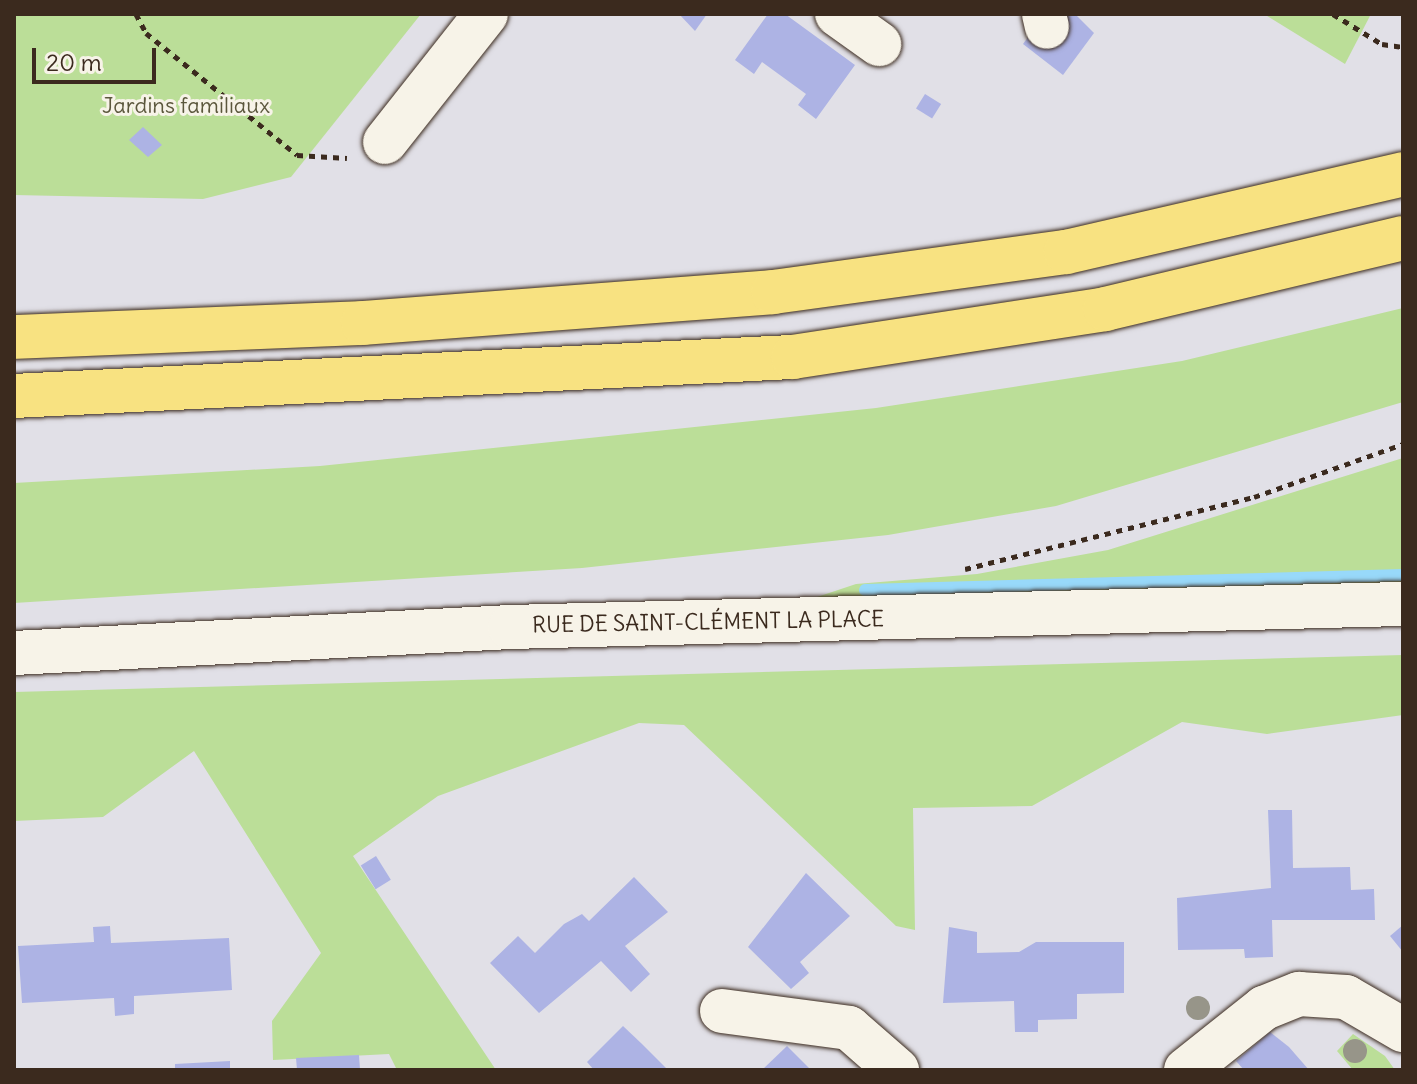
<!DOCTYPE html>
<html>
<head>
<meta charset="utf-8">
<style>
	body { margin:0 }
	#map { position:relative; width:1417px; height:1084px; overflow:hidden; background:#e1e0e7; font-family:Delius,sans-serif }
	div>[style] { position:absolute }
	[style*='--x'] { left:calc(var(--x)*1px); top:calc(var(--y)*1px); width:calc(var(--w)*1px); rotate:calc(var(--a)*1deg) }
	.green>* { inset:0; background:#bbde98 }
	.stream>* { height:12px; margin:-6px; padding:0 6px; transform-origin:6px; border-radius:6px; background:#98d9fa }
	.building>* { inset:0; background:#adb3e4; transform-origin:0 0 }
	.path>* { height:5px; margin-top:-2.5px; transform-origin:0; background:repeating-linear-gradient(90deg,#3b2a1e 0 6px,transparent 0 12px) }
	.roads { filter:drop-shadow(0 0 2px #3b2a1e) drop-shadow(0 0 2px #3b2a1e) }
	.minor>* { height:44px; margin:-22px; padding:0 22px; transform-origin:22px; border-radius:22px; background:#f7f3e8 }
	.highway>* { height:44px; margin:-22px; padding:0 22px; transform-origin:22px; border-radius:22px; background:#f8e281 }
	.trees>* { width:24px; height:24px; margin:-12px; border-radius:50%; background:#979589 }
	span { translate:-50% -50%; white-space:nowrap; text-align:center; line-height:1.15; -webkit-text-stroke:6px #f7f3e8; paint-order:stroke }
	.park-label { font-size:22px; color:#5b573c }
	.street-label { font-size:22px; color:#3b2a1e }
	.frame { position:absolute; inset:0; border:16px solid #3b2a1e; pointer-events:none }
	.scale { position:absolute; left:32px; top:48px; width:124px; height:36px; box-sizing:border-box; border:4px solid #3b2a1e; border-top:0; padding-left:10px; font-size:24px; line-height:28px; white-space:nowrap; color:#3b2a1e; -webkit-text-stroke:6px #f7f3e8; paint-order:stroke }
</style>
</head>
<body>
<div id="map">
	<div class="green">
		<div style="clip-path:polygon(14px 14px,421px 14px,291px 177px,203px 199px,14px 195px)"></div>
		<div style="clip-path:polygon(1264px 14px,1371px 14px,1345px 64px)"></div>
		<div style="clip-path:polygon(1403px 308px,1403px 402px,1056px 506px,888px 535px,582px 568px,14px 603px,14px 483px,320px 466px,876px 408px,1182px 361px)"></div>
		<div style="clip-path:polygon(1403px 458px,1403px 589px,802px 602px,856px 584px,977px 574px,1108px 550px)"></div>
		<div style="clip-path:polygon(1403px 655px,1403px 715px,1267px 734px,1182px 722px,1032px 806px,913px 808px,915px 930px,896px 926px,684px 725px,639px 723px,438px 796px,353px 856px,496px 1070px,397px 1070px,389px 1054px,273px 1060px,272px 1021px,321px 953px,194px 751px,103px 817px,14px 821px,14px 692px)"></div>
		<div style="clip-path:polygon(1353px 1034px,1385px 1056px,1395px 1070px,1353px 1070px,1337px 1051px)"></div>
	</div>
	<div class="stream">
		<div style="--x:865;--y:590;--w:538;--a:-1.6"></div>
	</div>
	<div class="building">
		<div style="clip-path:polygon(679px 14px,707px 14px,695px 31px)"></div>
		<div style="clip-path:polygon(768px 14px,785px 14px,855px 65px,816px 119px,798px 105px,806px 94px,762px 62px,754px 74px,735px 60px)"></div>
		<div style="clip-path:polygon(1045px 14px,1075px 14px,1094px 33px,1063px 75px,1023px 44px)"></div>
		<div style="left:925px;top:94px;width:19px;height:17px;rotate:32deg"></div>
		<div style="clip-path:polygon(143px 127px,162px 145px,148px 157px,129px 140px)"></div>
		<div style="clip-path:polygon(1268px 810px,1292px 810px,1293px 868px,1350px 867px,1351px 890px,1374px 889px,1375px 920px,1272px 920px,1273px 957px,1245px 958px,1244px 949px,1178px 950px,1177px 898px,1271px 888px)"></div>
		<div style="left:376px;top:856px;width:28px;height:18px;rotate:58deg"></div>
		<div style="clip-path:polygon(806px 873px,850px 916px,800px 962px,809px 973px,791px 989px,748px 947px)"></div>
		<div style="clip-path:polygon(634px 877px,668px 912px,625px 946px,650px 974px,631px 992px,601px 961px,539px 1013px,490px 963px,518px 936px,535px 953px,564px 924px,582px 914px,589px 921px)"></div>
		<div style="clip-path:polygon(1403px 925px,1403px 952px,1390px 936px)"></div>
		<div style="clip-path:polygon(110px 926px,111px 943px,229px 938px,232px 990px,134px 996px,134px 1014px,115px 1016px,114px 998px,22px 1003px,18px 946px,94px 942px,93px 927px)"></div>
		<div style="clip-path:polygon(949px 927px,977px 932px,977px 953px,1019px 952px,1036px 942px,1124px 942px,1124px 993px,1077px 994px,1077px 1019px,1038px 1020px,1038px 1032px,1015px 1032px,1014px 1001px,943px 1003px)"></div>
		<div style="clip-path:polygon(623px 1026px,642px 1044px,668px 1070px,594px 1070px,587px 1062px)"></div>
		<div style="clip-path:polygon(1270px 1032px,1289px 1047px,1309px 1070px,1244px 1070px,1236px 1061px)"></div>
		<div style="clip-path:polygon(787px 1046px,811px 1070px,762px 1070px)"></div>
		<div style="clip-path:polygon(359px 1055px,360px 1070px,297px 1070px,296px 1058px)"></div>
		<div style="clip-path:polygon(230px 1061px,230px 1070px,175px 1070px,175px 1064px)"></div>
	</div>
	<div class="path">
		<div style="--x:136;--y:14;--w:21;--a:62"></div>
		<div style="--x:146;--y:33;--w:194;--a:38.9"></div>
		<div style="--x:297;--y:155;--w:50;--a:3.4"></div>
		<div style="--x:1333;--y:14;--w:57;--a:31.5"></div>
		<div style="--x:1382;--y:44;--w:21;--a:8"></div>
		<div style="--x:965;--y:569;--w:298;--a:-14"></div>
		<div style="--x:1254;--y:497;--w:158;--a:-19.6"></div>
	</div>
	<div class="roads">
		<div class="minor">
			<div style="--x:837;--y:14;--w:52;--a:35.5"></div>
			<div style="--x:1044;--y:14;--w:13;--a:77"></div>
			<div style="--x:385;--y:142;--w:163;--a:-51.7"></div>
			<div style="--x:14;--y:653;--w:497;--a:-3"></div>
			<div style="--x:510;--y:627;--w:893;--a:-1.48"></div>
			<div style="--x:722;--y:1011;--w:128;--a:7.6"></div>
			<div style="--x:849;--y:1028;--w:64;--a:41.2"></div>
			<div style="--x:1186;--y:1070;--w:100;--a:-38.5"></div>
			<div style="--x:1264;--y:1008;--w:38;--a:-22"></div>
			<div style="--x:1299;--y:994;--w:47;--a:3.7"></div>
			<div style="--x:1346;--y:997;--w:66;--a:30.1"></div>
		</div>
		<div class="highway">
			<div style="--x:14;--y:337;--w:349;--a:-2.3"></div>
			<div style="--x:363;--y:323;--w:411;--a:-4.3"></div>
			<div style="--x:773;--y:292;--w:296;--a:-7.8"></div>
			<div style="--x:1066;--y:252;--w:346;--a:-13"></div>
			<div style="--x:14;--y:396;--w:780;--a:-2.87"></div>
			<div style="--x:793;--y:357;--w:316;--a:-8.7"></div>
			<div style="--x:1105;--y:309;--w:306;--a:-13.4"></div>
		</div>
	</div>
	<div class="trees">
		<div style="left:1198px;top:1008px"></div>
		<div style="left:1355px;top:1051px"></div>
	</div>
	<div class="park-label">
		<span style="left:186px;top:106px">Jardins familiaux</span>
	</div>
	<div class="street-label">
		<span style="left:708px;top:622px;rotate:-1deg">RUE DE SAINT-CLÉMENT LA PLACE</span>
	</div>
	<div class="frame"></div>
	<div class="scale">20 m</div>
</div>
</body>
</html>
